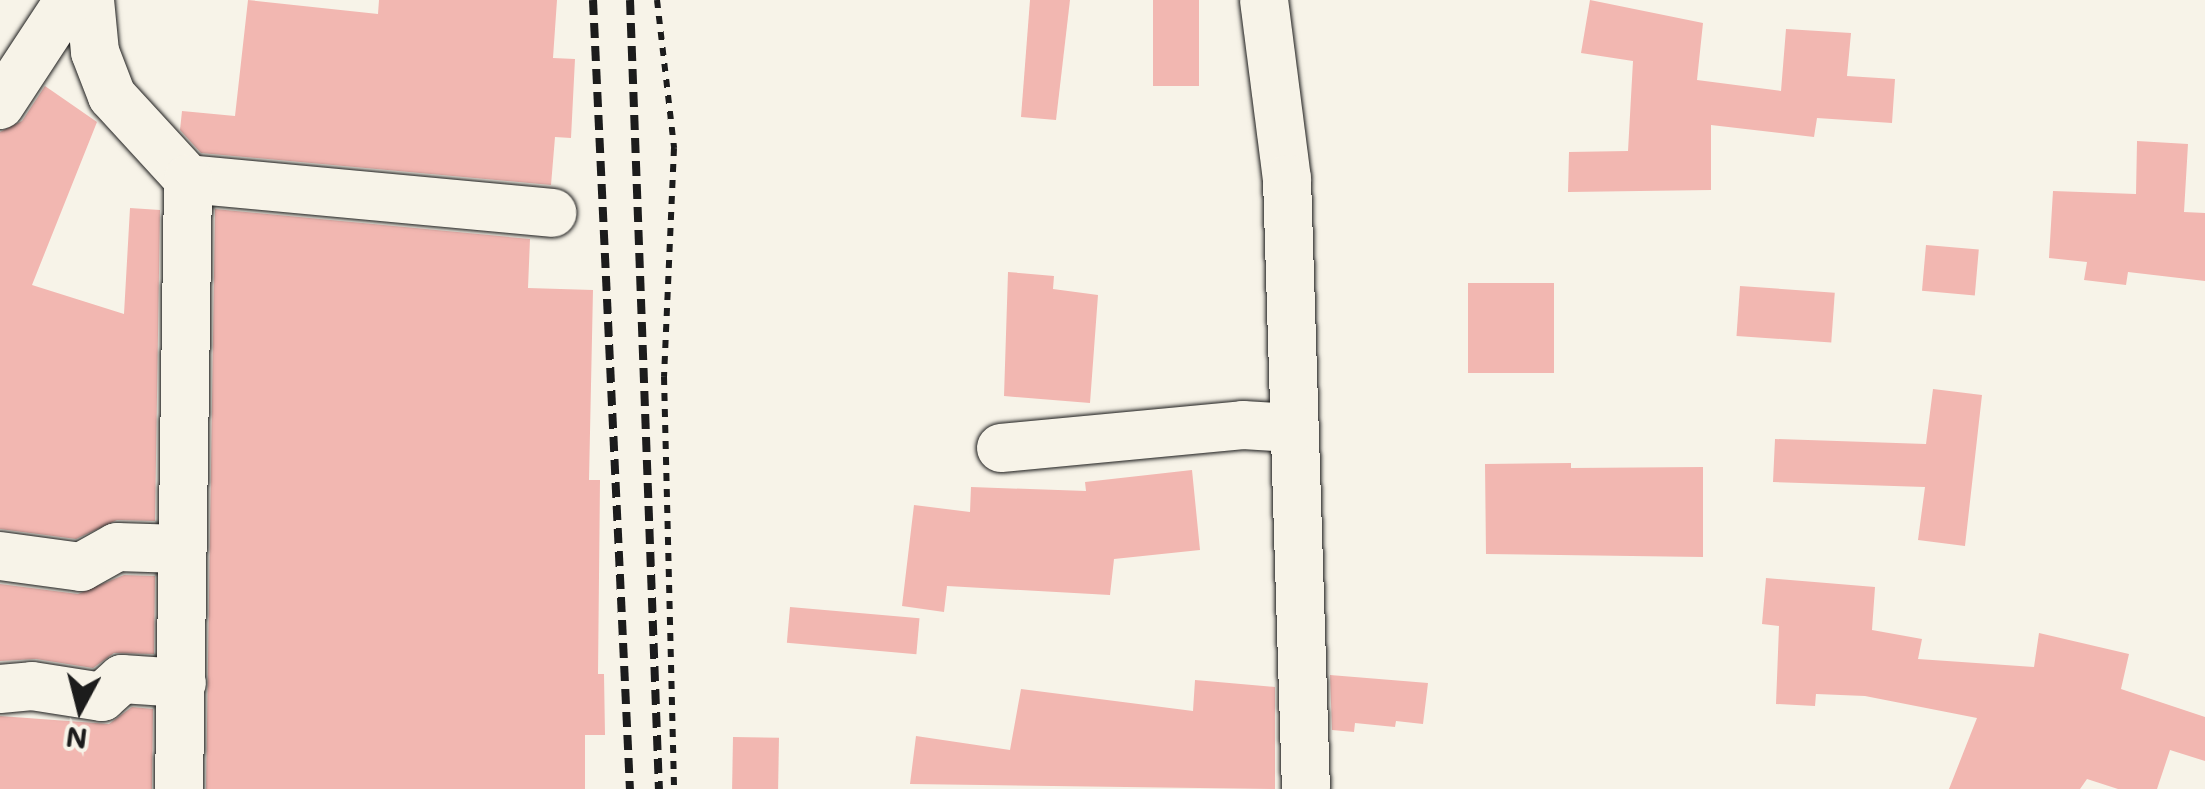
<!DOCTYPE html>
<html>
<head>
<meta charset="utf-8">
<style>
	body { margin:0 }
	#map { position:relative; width:2205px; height:789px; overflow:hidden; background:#f7f3e8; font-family:Mali,sans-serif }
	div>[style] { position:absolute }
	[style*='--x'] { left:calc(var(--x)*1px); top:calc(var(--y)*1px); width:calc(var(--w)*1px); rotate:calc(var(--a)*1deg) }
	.building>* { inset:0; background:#f2b7b1; transform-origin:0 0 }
	.path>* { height:6px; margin-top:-3px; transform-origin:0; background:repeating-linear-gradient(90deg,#1c1c1c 0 8px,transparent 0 16px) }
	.roads { filter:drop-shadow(0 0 2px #1c1c1c) drop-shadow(0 0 2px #1c1c1c) }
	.street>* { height:48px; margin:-24px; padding:0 24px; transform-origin:24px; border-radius:24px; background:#f7f3e8 }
	.rail>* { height:8px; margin-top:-4px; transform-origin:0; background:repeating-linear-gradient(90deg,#1c1c1c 0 15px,transparent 0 23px) }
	span { translate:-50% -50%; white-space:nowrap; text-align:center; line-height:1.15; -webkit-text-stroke:8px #f7f3e8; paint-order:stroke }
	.north { position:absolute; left:30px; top:659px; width:100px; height:100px; -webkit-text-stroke:8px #f7f3e8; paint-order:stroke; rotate:187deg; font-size:28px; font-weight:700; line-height:40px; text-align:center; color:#1c1c1c }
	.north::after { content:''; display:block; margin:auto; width:35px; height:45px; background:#1c1c1c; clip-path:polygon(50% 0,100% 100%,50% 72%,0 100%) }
</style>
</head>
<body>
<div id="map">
	<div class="building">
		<div style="clip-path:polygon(248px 0,378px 14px,379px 0,557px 0,553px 58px,575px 59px,571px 138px,555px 137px,551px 185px,201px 153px,180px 130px,182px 111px,235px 116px)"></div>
		<div style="clip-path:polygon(1030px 0,1070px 0,1056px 120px,1021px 117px)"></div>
		<div style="left:1153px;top:0;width:46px;height:86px"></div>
		<div style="clip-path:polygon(1590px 0,1703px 23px,1697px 80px,1781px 91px,1786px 29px,1851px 33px,1847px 76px,1895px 79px,1892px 123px,1817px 118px,1814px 137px,1711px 125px,1711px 190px,1568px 192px,1569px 152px,1628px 151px,1633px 61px,1581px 53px)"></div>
		<div style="clip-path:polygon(45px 86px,97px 122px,32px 285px,124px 314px,130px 208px,160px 210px,155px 521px,117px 520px,76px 539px,0 529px,0 132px,22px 121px)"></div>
		<div style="clip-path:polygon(2137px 141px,2188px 144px,2184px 212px,2205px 213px,2205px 281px,2128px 272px,2126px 285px,2084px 280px,2087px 262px,2049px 258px,2053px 191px,2136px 194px)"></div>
		<div style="clip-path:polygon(215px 209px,530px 239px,528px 288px,593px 290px,589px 480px,600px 480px,598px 674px,604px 674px,605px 735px,585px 735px,585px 789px,206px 789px)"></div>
		<div style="left:1926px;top:245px;width:53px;height:46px;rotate:5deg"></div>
		<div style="clip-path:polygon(1008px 272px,1054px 276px,1053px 289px,1098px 295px,1090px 403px,1004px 396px)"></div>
		<div style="left:1554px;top:283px;width:90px;height:86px;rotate:90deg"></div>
		<div style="left:1740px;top:286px;width:95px;height:50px;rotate:4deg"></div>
		<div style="clip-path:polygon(1933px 389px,1982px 395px,1965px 546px,1918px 540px,1925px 487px,1773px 482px,1775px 439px,1926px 444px)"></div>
		<div style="clip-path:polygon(1571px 463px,1571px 468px,1703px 467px,1703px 557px,1486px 554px,1485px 464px)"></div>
		<div style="clip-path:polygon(1192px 470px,1200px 550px,1114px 559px,1110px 595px,947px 586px,944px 612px,902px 606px,914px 505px,970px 512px,971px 487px,1086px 491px,1085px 482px)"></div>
		<div style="clip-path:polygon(124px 575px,155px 576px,154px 654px,114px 653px,93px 668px,36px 659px,0 661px,0 584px,78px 594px)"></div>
		<div style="clip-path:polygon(1766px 578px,1875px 587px,1872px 630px,1922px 639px,1918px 659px,2034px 667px,2039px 633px,2129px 654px,2121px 689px,2205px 717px,2205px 761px,2170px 750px,2157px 789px,2118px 789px,2087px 779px,2080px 789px,1949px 789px,1977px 718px,1865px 696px,1816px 694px,1815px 706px,1776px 704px,1779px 626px,1762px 624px)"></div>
		<div style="left:790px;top:607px;width:130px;height:36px;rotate:5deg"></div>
		<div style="clip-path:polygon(1330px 675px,1428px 683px,1423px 724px,1396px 721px,1395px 727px,1355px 723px,1354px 732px,1332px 730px)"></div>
		<div style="clip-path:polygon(1195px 680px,1275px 687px,1275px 789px,910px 784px,916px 736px,1010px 750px,1021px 689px,1193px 711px)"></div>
		<div style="clip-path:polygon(132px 707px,153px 709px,152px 789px,0 789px,0 716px,109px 724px)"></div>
		<div style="left:733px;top:737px;width:46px;height:52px;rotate:1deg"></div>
	</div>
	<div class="path">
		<div style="--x:657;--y:0;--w:149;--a:83.4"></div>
		<div style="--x:674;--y:148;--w:229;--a:92.5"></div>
		<div style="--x:664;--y:377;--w:412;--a:88.6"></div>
	</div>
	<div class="roads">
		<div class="street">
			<div style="--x:90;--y:0;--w:52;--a:84.5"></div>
			<div style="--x:95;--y:52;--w:47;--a:68.9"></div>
			<div style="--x:112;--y:96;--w:113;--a:47.5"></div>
			<div style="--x:188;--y:179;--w:366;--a:5.3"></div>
			<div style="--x:1264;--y:0;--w:180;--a:82.7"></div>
			<div style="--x:1287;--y:179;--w:610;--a:88.22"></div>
			<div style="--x:0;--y:105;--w:126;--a:-56.7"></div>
			<div style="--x:1001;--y:448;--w:243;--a:-5.4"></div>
			<div style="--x:1243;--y:425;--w:49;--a:3.5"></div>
			<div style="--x:0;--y:556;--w:82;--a:7.7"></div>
			<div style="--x:81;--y:567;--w:41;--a:-29.1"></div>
			<div style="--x:117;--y:547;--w:64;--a:1.8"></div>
			<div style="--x:0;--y:689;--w:32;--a:-5"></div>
			<div style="--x:32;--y:686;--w:71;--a:8.9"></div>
			<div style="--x:102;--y:697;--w:27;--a:-42"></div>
			<div style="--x:122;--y:679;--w:60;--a:3.8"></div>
			<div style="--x:179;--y:789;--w:610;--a:-89.15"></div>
		</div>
	</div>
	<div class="rail">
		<div style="--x:593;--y:0;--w:790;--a:87.32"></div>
		<div style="--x:630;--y:0;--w:790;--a:87.9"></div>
	</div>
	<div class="north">N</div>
</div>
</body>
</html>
